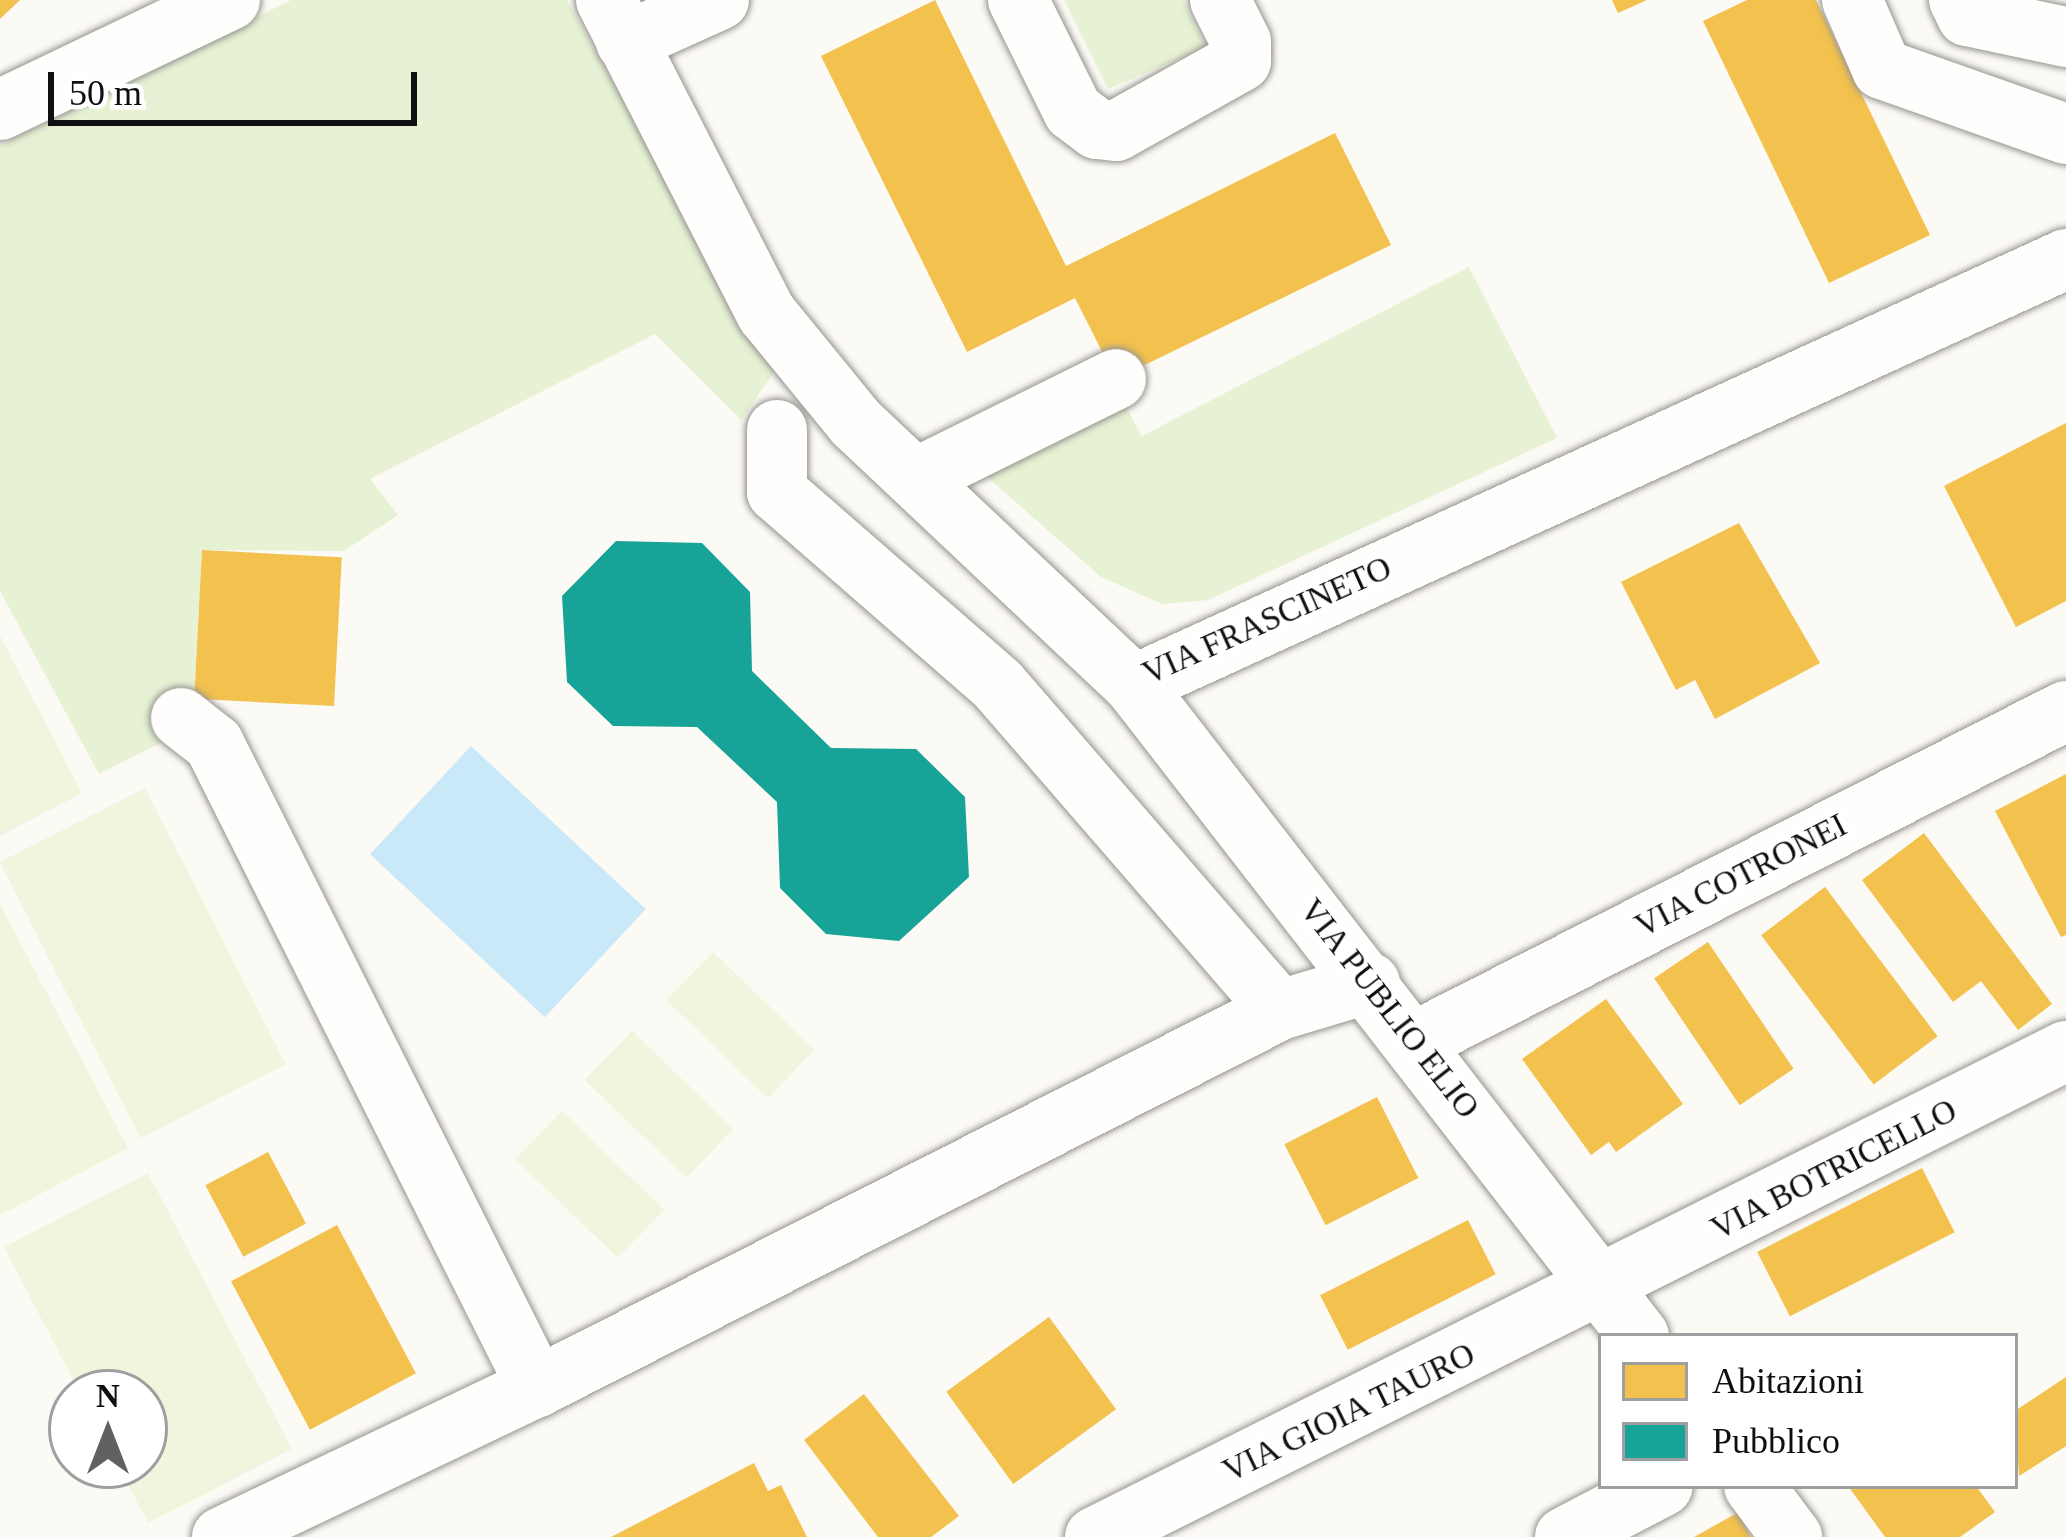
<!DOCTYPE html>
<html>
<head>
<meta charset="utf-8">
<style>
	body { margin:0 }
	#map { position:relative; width:2066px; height:1537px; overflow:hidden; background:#fcfaf4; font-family:"Times New Roman",serif }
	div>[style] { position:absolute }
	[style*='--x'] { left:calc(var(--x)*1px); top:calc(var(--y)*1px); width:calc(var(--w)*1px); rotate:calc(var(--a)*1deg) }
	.green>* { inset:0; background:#e6f2d3 }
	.pitch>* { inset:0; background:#f0f6dd; transform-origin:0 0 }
	.water>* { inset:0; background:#c9e8f8; transform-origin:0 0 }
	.homes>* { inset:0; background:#f2c14e; transform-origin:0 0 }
	.public>* { inset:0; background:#17a398 }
	.roads { filter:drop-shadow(0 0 3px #969592) drop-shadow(0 0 3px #969592) }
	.minor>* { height:60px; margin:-30px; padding:0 30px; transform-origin:30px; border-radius:30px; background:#fffefd }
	span { translate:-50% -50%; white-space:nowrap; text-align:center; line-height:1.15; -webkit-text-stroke:12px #fff; paint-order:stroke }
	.street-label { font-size:33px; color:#0f0f0f }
	.legend { position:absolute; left:1598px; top:1333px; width:420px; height:156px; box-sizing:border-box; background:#fff; border:3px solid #9f9f9f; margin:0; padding:15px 21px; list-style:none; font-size:36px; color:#0f0f0f }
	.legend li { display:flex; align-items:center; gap:24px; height:60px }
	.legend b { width:60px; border:3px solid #9f9f9f }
	.north { position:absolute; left:48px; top:1369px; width:120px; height:120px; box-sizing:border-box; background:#fff; border:3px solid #9f9f9f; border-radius:50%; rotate:0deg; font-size:33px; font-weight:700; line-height:48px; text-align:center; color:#0f0f0f }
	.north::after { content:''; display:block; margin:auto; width:42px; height:54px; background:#62615f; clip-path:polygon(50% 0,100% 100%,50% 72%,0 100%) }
	.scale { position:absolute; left:48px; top:72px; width:369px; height:54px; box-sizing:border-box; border:6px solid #0f0f0f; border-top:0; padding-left:15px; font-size:36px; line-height:42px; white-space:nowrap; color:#0f0f0f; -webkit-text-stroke:9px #fff; paint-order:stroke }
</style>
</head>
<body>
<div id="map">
	<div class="green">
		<div style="clip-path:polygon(291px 0,567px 0,775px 371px,741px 420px,655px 334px,370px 479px,398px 515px,344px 551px,202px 550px,194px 699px,164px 741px,99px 774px,0 591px,0 146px)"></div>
		<div style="clip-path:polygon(1064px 0,1183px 0,1206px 47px,1108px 89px)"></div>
		<div style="clip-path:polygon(1469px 267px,1557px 438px,1208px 600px,1162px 604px,1101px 577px,977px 468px,1119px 395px,1142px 436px)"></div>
	</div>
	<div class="pitch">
		<div style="clip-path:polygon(0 636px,82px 793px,0 836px)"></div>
		<div style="left:145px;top:788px;width:310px;height:163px;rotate:63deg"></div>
		<div style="clip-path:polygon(0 904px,128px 1148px,0 1215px)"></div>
		<div style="left:713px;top:952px;width:141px;height:67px;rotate:44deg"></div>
		<div style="left:632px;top:1031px;width:141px;height:68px;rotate:44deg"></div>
		<div style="left:562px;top:1111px;width:142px;height:67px;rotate:44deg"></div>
		<div style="clip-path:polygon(148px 1173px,292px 1449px,148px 1523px,118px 1465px,144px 1465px,144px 1393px,80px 1393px,4px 1247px)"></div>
	</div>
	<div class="water">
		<div style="left:471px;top:746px;width:239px;height:148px;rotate:43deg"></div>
	</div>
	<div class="homes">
		<div style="clip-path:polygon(0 0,20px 0,0 19px)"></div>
		<div style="clip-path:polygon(935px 0,1066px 266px,1335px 133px,1391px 245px,1116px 379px,1075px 298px,967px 352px,821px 56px)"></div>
		<div style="clip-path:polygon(1612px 0,1647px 0,1618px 13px)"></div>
		<div style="clip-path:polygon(1747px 0,1816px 0,1930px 235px,1829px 283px,1703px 21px)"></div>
		<div style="clip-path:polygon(2066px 423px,2066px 601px,2016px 627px,1944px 486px)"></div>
		<div style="clip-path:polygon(1739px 523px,1820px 663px,1715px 719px,1695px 680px,1676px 690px,1621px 582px)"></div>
		<div style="left:202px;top:550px;width:140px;height:149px;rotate:3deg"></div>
		<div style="clip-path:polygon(2066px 774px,2066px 935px,2061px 937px,1995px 811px)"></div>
		<div style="clip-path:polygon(1924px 833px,2052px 1004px,2018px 1030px,1981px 981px,1953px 1002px,1862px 880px)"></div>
		<div style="left:1825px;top:887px;width:187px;height:80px;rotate:53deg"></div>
		<div style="left:1708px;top:942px;width:153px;height:65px;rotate:56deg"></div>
		<div style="clip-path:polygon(1606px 999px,1683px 1104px,1616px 1152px,1609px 1142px,1591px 1155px,1522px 1059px)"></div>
		<div style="left:1377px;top:1097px;width:91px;height:104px;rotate:63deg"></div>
		<div style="left:268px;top:1152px;width:81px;height:71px;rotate:62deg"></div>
		<div style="left:1922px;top:1168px;width:72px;height:185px;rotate:63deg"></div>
		<div style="left:1468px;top:1220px;width:61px;height:166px;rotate:63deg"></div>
		<div style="left:337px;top:1225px;width:168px;height:120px;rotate:62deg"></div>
		<div style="left:1049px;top:1317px;width:114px;height:127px;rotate:54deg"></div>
		<div style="clip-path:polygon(2066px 1377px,2066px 1446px,2019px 1476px,2015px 1411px)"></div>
		<div style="clip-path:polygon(864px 1394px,959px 1516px,931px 1537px,878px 1537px,804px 1440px)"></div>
		<div style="clip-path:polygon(754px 1463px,768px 1491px,781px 1485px,807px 1537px,611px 1537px)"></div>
		<div style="clip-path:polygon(1848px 1486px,1976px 1486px,1995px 1512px,1960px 1537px,1885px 1537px)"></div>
		<div style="clip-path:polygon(1737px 1513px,1751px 1537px,1694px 1537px)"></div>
	</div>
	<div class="public">
		<div style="clip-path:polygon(616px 541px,702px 543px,750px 592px,752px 671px,831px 748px,916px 749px,965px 797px,969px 877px,899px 941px,826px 934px,780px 888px,777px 802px,697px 727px,613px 726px,567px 682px,562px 596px)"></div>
	</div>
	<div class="roads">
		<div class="minor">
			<div style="--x:606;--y:0;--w:353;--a:62.9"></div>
			<div style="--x:767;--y:314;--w:141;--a:50.8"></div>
			<div style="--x:856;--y:423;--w:382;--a:43.3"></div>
			<div style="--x:1134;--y:685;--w:1025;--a:-24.56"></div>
			<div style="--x:1018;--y:0;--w:124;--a:63.6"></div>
			<div style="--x:1073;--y:111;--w:30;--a:37"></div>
			<div style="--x:1097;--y:129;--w:19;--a:6"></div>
			<div style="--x:1116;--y:131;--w:143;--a:-29.2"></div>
			<div style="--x:1241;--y:61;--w:19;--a:-90"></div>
			<div style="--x:1241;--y:42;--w:47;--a:-116.6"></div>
			<div style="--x:1852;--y:0;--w:75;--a:66.5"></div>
			<div style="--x:1882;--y:69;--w:195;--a:19.5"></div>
			<div style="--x:1959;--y:0;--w:18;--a:63"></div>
			<div style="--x:1967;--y:16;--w:101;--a:12"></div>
			<div style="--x:626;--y:42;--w:102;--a:-24.3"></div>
			<div style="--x:0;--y:110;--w:255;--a:-25.6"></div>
			<div style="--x:777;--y:430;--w:62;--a:90"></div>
			<div style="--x:777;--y:492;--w:293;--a:41.1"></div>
			<div style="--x:998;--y:685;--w:430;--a:49.1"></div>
			<div style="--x:916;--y:478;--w:223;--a:-26.3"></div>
			<div style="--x:1134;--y:685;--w:824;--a:52.2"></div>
			<div style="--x:181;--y:718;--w:42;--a:38.2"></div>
			<div style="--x:214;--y:744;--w:720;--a:63.33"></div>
			<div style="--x:1416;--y:1041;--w:729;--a:-26.92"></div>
			<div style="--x:1754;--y:1486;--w:64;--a:53.3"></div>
			<div style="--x:222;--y:1537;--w:349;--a:-25.5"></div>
			<div style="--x:537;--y:1387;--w:833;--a:-26.9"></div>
			<div style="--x:1280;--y:1010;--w:94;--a:-16.7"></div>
			<div style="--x:1095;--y:1537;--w:1086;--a:-26.59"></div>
			<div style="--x:1565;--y:1537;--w:110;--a:-27.5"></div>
		</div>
	</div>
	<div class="street-label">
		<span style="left:1267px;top:621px;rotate:-24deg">VIA FRASCINETO</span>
		<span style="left:1741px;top:876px;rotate:-27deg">VIA COTRONEI</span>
		<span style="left:1389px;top:1009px;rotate:52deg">VIA PUBLIO ELIO</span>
		<span style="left:1834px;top:1170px;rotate:-27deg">VIA BOTRICELLO</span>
		<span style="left:1349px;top:1413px;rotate:-26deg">VIA GIOIA TAURO</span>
	</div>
	<ul class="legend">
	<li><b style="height:33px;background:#f2c14e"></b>Abitazioni</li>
	<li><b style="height:33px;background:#17a398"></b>Pubblico</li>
	</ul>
	<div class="north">N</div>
	<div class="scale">50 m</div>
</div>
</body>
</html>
